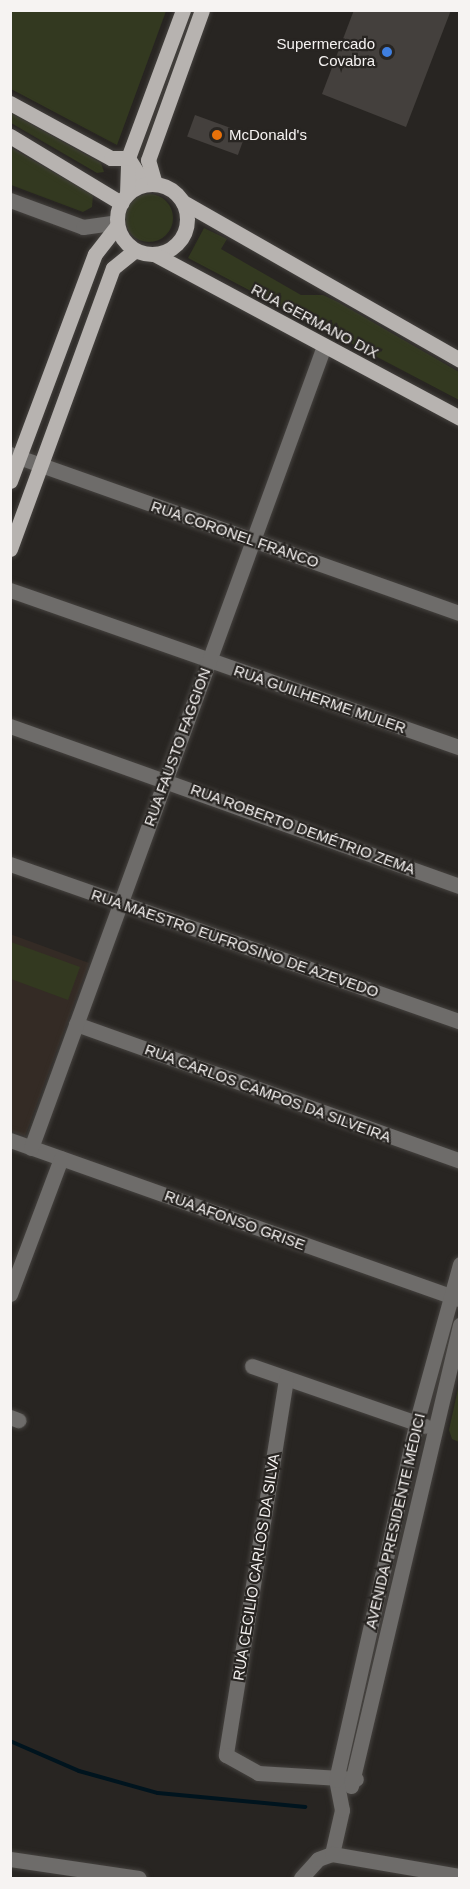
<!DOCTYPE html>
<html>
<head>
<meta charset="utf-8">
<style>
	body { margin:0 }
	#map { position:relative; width:470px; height:1889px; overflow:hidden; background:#282522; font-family:Helvetica,sans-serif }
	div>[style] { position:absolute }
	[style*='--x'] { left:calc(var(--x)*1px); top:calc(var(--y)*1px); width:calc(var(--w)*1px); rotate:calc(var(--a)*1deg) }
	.built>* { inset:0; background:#342b25 }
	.green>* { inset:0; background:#333920 }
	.round { border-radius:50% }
	.stream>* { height:4px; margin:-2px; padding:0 2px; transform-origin:2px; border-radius:2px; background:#00141e }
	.building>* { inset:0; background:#44403d; transform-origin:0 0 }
	.roads { filter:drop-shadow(0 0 2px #45423f) drop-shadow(0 0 2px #45423f) }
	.minor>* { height:15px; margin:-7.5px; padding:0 7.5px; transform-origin:7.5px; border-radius:7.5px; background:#6e6c6a }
	.major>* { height:15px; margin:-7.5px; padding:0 7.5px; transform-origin:7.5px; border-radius:7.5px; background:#b7b3b0 }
	.major>.ring { margin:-7.5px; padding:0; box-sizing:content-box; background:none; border:15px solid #b7b3b0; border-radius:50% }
	.dots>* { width:16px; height:16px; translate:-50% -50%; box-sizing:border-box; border:3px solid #282522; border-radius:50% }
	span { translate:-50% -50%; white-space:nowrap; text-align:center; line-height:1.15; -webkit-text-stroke:4.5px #282522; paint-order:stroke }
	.poi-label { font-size:15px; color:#f6f3f2 }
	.right { translate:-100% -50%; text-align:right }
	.left { translate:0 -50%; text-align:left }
	.street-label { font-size:15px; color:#f6f3f2 }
	.frame { position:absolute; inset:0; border:12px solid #f6f3f2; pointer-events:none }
</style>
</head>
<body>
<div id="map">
	<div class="built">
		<div style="clip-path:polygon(10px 934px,89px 963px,25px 1136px,11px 1131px)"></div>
	</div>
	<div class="green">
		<div style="clip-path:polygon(11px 10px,166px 11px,117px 145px,11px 89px)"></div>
		<div style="clip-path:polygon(11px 113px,101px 163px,104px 172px,97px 173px,11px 123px)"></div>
		<div style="clip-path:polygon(10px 147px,93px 195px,92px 207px,83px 212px,11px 185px)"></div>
		<div class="round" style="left:125px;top:194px;width:48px;height:48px"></div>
		<div style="clip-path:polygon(204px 228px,227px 239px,221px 249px,301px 295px,323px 295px,338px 302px,459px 372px,459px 400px,188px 258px)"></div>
		<div style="clip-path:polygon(11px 942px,80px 967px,68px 1000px,11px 979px)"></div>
		<div style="clip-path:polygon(459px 1384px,459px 1442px,452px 1439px,449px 1430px)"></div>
	</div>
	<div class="stream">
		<div style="--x:10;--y:1741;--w:75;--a:23.5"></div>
		<div style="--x:79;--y:1771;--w:82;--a:15.6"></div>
		<div style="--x:158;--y:1793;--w:148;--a:5.4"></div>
	</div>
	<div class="building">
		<div style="clip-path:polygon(354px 10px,451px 10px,406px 127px,322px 94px)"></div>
		<div style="left:195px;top:115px;width:54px;height:23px;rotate:20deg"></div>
	</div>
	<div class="roads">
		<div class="minor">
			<div style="--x:10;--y:200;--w:78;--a:20.3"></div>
			<div style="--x:83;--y:227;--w:34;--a:-8"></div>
			<div style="--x:10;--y:454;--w:477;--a:19.5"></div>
			<div style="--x:10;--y:590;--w:477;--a:19.3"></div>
			<div style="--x:10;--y:726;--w:478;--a:19.6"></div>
			<div style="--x:10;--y:864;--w:477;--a:19.3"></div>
			<div style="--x:76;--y:1024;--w:408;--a:19.6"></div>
			<div style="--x:10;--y:1140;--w:477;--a:19.5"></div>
			<div style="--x:31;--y:1148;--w:854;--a:-69.93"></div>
			<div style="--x:10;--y:1294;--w:145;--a:-69.4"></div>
			<div style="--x:252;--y:1366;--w:183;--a:19.1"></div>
			<div style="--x:286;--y:1379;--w:381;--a:99.1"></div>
			<div style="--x:226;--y:1755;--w:37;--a:29"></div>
			<div style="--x:258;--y:1773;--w:98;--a:3.5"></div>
			<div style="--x:10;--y:1417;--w:9;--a:21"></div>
			<div style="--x:351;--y:1786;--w:474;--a:-76.7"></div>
			<div style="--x:332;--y:1854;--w:45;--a:-77.2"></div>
			<div style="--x:342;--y:1810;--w:31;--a:-101"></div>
			<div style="--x:336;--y:1780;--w:365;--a:-77.3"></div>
			<div style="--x:416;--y:1424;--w:166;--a:-74.6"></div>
			<div style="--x:10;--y:1859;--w:130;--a:8.4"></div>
			<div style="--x:301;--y:1878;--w:25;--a:-48"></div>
			<div style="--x:318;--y:1859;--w:15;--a:-20"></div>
			<div style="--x:332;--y:1854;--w:130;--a:9.8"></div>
		</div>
		<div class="major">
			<div style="--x:10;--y:103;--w:115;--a:28.6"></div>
			<div style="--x:111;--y:158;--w:17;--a:0"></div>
			<div style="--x:128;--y:158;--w:31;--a:58"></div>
			<div style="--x:10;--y:136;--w:130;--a:31.1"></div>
			<div class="ring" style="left:117px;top:184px;width:55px;height:55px"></div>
			<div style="--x:155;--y:184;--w:25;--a:-106"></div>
			<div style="--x:148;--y:160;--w:159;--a:-70.2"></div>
			<div style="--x:127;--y:194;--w:36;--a:-88"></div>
			<div style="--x:128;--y:158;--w:158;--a:-69.6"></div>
			<div style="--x:183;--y:202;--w:319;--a:29.7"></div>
			<div style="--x:154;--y:254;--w:347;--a:28.2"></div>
			<div style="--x:10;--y:481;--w:242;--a:-69.5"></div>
			<div style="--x:95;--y:254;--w:36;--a:-52"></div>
			<div style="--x:10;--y:549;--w:299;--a:-69.9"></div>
			<div style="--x:113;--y:268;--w:28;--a:-39"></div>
		</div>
	</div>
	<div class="dots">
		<div style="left:387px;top:52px;background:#3f7fe0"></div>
		<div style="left:217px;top:135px;background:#e8710a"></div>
	</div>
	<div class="poi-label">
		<span class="right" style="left:375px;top:52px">Supermercado<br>Covabra</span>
		<span class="left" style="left:229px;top:135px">McDonald's</span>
	</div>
	<div class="street-label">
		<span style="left:315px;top:321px;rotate:28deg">RUA GERMANO DIX</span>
		<span style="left:235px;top:534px;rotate:19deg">RUA CORONEL FRANCO</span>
		<span style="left:320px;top:699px;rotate:19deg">RUA GUILHERME MULER</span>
		<span style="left:177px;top:747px;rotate:-70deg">RUA FAUSTO FAGGION</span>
		<span style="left:303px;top:829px;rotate:20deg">RUA ROBERTO DEMÉTRIO ZEMA</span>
		<span style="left:235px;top:943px;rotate:19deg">RUA MAESTRO EUFROSINO DE AZEVEDO</span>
		<span style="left:268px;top:1093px;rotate:20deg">RUA CARLOS CAMPOS DA SILVEIRA</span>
		<span style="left:235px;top:1220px;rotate:20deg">RUA AFONSO GRISE</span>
		<span style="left:395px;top:1521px;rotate:-77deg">AVENIDA PRESIDENTE MÉDICI</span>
		<span style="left:256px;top:1567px;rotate:-81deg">RUA CECILIO CARLOS DA SILVA</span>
	</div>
	<div class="frame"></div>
</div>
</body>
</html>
